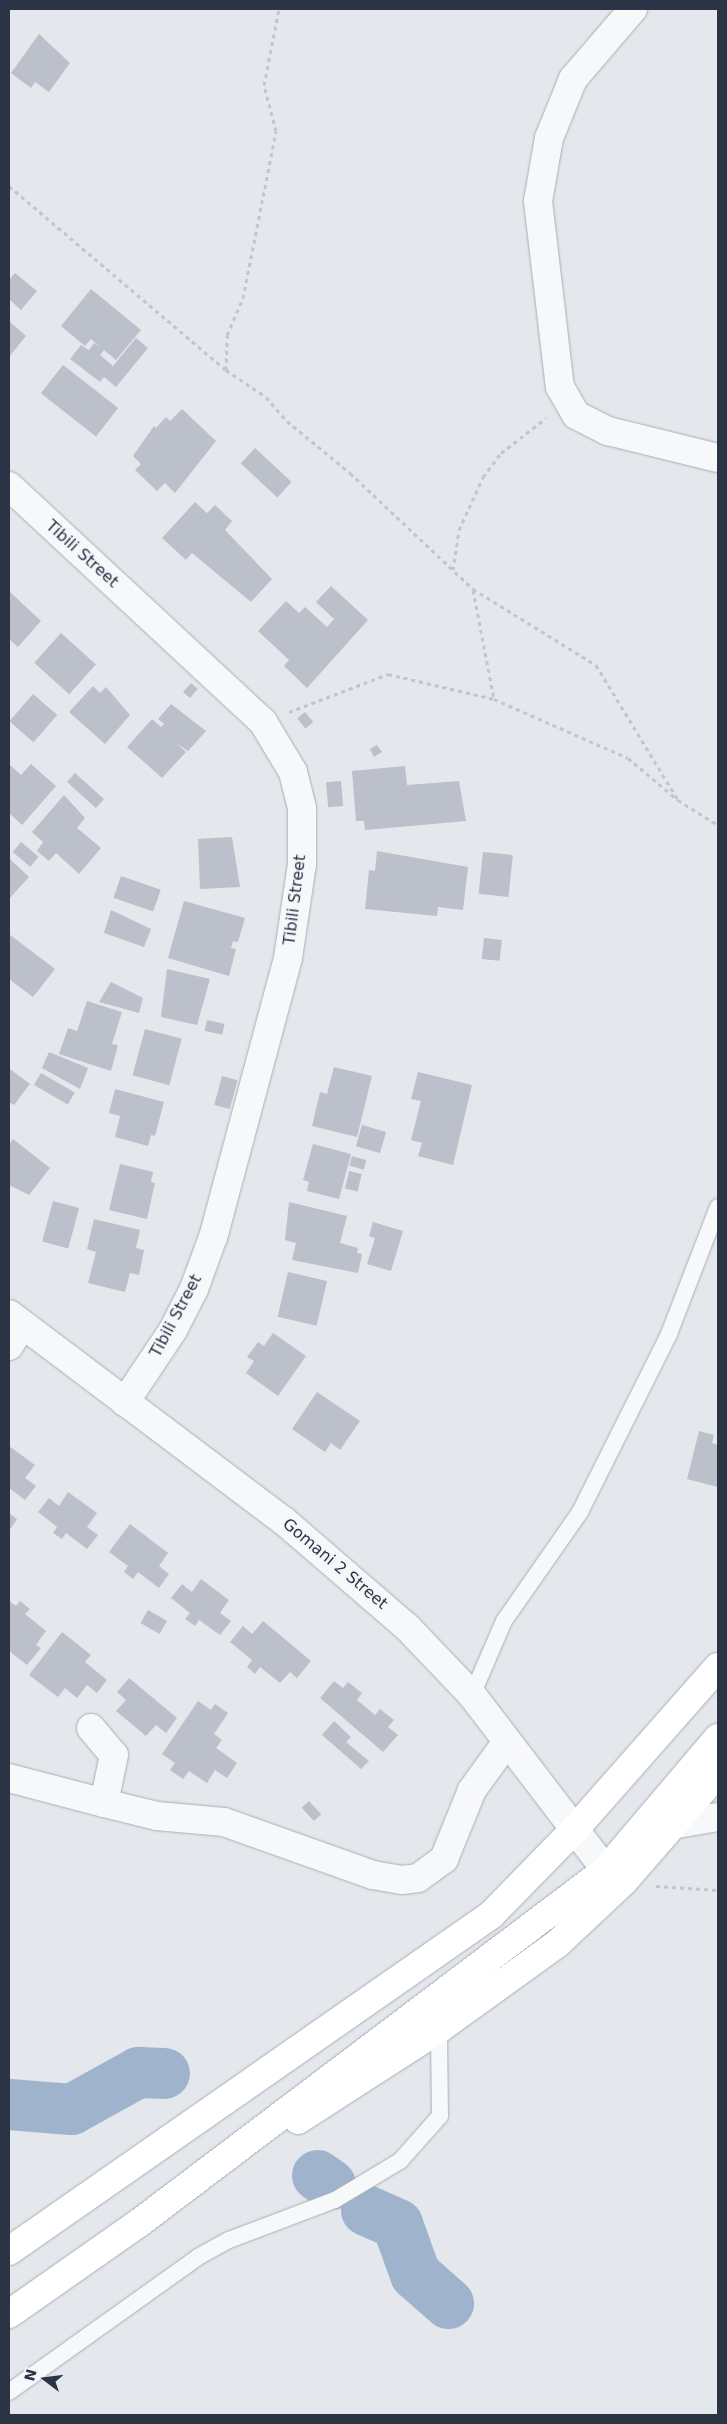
<!DOCTYPE html>
<html>
<head>
<meta charset="utf-8">
<style>
	body { margin:0 }
	#map { position:relative; width:727px; height:2424px; overflow:hidden; background:#e4e7ec; font-family:"DejaVu Sans",sans-serif }
	div>[style] { position:absolute }
	[style*='--x'] { left:calc(var(--x)*1px); top:calc(var(--y)*1px); width:calc(var(--w)*1px); rotate:calc(var(--a)*1deg) }
	.river>* { height:51px; margin:-25.5px; padding:0 25.5px; transform-origin:25.5px; border-radius:25.5px; background:#9fb4cc }
	.building>* { inset:0; background:#bbc0ca; transform-origin:0 0 }
	.path>* { height:3px; margin-top:-1.5px; transform-origin:0; background:repeating-linear-gradient(90deg,#c2c5cb 0 4px,transparent 0 8px) }
	.roads { filter:drop-shadow(0 0 1px #a9aeb7) drop-shadow(0 0 1px #a9aeb7) }
	.lane>* { height:16px; margin:-8px; padding:0 8px; transform-origin:8px; border-radius:8px; background:#f7f8fa }
	.street>* { height:28px; margin:-14px; padding:0 14px; transform-origin:14px; border-radius:14px; background:#f7f8fa }
	.secondary>* { height:28px; margin:-14px; padding:0 14px; transform-origin:14px; border-radius:14px; background:#fff }
	span { translate:-50% -50%; white-space:nowrap; text-align:center; line-height:1.15; -webkit-text-stroke:4px #f4f6f9; paint-order:stroke }
	.street-label { font-size:16px; color:#2b3445 }
	.frame { position:absolute; inset:0; border:10px solid #2b3445; pointer-events:none }
	.north { position:absolute; left:20px; top:2354px; width:50px; height:50px; -webkit-text-stroke:4px #f4f6f9; paint-order:stroke; rotate:285deg; font-size:14px; font-weight:700; line-height:20px; text-align:center; color:#2b3445 }
	.north::after { content:''; display:block; margin:auto; width:18px; height:22px; background:#2b3445; clip-path:polygon(50% 0,100% 100%,50% 72%,0 100%) }
</style>
</head>
<body>
<div id="map">
	<div class="river">
		<div style="--x:9;--y:2104;--w:62;--a:4.6"></div>
		<div style="--x:71;--y:2109;--w:77;--a:-28.9"></div>
		<div style="--x:138;--y:2072;--w:26;--a:2"></div>
		<div style="--x:317;--y:2175;--w:16;--a:35"></div>
		<div style="--x:366;--y:2210;--w:34;--a:24"></div>
		<div style="--x:397;--y:2224;--w:53;--a:70.2"></div>
		<div style="--x:415;--y:2274;--w:44;--a:41.3"></div>
	</div>
	<div class="building">
		<div style="clip-path:polygon(39px 34px,70px 63px,49px 92px,35px 82px,31px 88px,11px 73px)"></div>
		<div style="clip-path:polygon(15px 273px,37px 291px,21px 310px,9px 299px,9px 280px)"></div>
		<div style="clip-path:polygon(91px 289px,141px 330px,116px 360px,104px 350px,100px 355px,113px 366px,136px 338px,148px 348px,116px 387px,104px 377px,100px 382px,70px 359px,81px 345px,89px 350px,94px 343px,100px 347px,91px 339px,85px 346px,61px 326px)"></div>
		<div style="clip-path:polygon(9px 321px,26px 336px,9px 357px)"></div>
		<div style="left:63px;top:365px;width:70px;height:36px;rotate:38deg"></div>
		<div style="clip-path:polygon(182px 409px,216px 441px,175px 493px,165px 483px,157px 491px,135px 470px,141px 464px,133px 456px,154px 426px,156px 428px,166px 417px,170px 421px)"></div>
		<div style="left:255px;top:448px;width:50px;height:21px;rotate:43deg"></div>
		<div style="clip-path:polygon(195px 502px,207px 513px,215px 505px,232px 521px,225px 530px,272px 579px,251px 602px,192px 553px,186px 560px,162px 538px)"></div>
		<div style="clip-path:polygon(331px 586px,368px 620px,307px 688px,284px 666px,289px 660px,258px 631px,286px 601px,299px 613px,305px 607px,327px 627px,334px 619px,316px 602px)"></div>
		<div style="clip-path:polygon(9px 591px,41px 621px,18px 647px,9px 639px)"></div>
		<div style="left:61px;top:633px;width:47px;height:40px;rotate:42deg"></div>
		<div style="left:191px;top:683px;width:9px;height:12px;rotate:41deg"></div>
		<div style="clip-path:polygon(93px 686px,100px 693px,106px 687px,130px 715px,105px 744px,69px 712px)"></div>
		<div style="left:33px;top:694px;width:32px;height:36px;rotate:41deg"></div>
		<div style="clip-path:polygon(171px 704px,206px 731px,188px 751px,176px 743px,186px 752px,162px 778px,127px 747px,152px 719px,161px 727px,164px 724px,158px 719px)"></div>
		<div style="left:305px;top:712px;width:13px;height:10px;rotate:51deg"></div>
		<div style="clip-path:polygon(377px 745px,382px 752px,374px 757px,370px 749px)"></div>
		<div style="clip-path:polygon(9px 764px,21px 775px,31px 764px,56px 786px,22px 825px,9px 813px)"></div>
		<div style="clip-path:polygon(405px 766px,407px 785px,459px 781px,466px 821px,365px 830px,364px 821px,356px 821px,352px 771px)"></div>
		<div style="left:75px;top:773px;width:39px;height:12px;rotate:42deg"></div>
		<div style="left:341px;top:781px;width:25px;height:15px;rotate:85deg"></div>
		<div style="clip-path:polygon(64px 795px,85px 818px,77px 828px,101px 848px,79px 874px,56px 853px,49px 861px,37px 851px,43px 842px,32px 832px)"></div>
		<div style="clip-path:polygon(232px 837px,240px 887px,200px 889px,198px 839px)"></div>
		<div style="left:21px;top:842px;width:23px;height:13px;rotate:40deg"></div>
		<div style="clip-path:polygon(377px 851px,468px 867px,463px 910px,438px 907px,437px 916px,365px 909px,369px 870px,375px 871px)"></div>
		<div style="left:483px;top:852px;width:30px;height:42px;rotate:6deg"></div>
		<div style="clip-path:polygon(9px 858px,29px 877px,9px 899px)"></div>
		<div style="left:121px;top:876px;width:42px;height:23px;rotate:19deg"></div>
		<div style="clip-path:polygon(184px 901px,245px 918px,238px 942px,233px 941px,231px 948px,236px 949px,229px 976px,168px 958px)"></div>
		<div style="clip-path:polygon(111px 910px,151px 929px,144px 947px,104px 933px)"></div>
		<div style="clip-path:polygon(9px 934px,55px 969px,33px 997px,9px 979px)"></div>
		<div style="left:484px;top:938px;width:18px;height:21px;rotate:6deg"></div>
		<div style="clip-path:polygon(167px 969px,210px 979px,197px 1025px,161px 1017px)"></div>
		<div style="clip-path:polygon(111px 982px,143px 998px,139px 1013px,99px 1002px)"></div>
		<div style="clip-path:polygon(87px 1001px,122px 1012px,112px 1044px,118px 1045px,111px 1071px,59px 1054px,68px 1028px,77px 1031px)"></div>
		<div style="left:207px;top:1020px;width:18px;height:11px;rotate:13deg"></div>
		<div style="left:145px;top:1029px;width:38px;height:48px;rotate:15deg"></div>
		<div style="clip-path:polygon(49px 1052px,88px 1068px,80px 1089px,42px 1068px)"></div>
		<div style="clip-path:polygon(334px 1067px,372px 1076px,357px 1137px,312px 1126px,320px 1092px,327px 1094px)"></div>
		<div style="clip-path:polygon(10px 1069px,30px 1084px,14px 1105px,9px 1102px)"></div>
		<div style="clip-path:polygon(418px 1072px,472px 1085px,453px 1165px,418px 1156px,422px 1143px,411px 1140px,421px 1101px,411px 1099px)"></div>
		<div style="left:41px;top:1073px;width:39px;height:14px;rotate:30deg"></div>
		<div style="left:222px;top:1076px;width:16px;height:30px;rotate:15deg"></div>
		<div style="clip-path:polygon(115px 1089px,164px 1102px,155px 1136px,151px 1135px,148px 1146px,115px 1137px,120px 1116px,109px 1113px)"></div>
		<div style="left:362px;top:1125px;width:25px;height:22px;rotate:16deg"></div>
		<div style="clip-path:polygon(13px 1139px,50px 1168px,29px 1195px,9px 1185px,9px 1145px)"></div>
		<div style="clip-path:polygon(313px 1144px,351px 1154px,339px 1199px,307px 1191px,309px 1182px,303px 1180px)"></div>
		<div style="left:352px;top:1156px;width:15px;height:10px;rotate:16deg"></div>
		<div style="clip-path:polygon(120px 1164px,153px 1172px,151px 1182px,155px 1183px,147px 1219px,109px 1210px)"></div>
		<div style="left:349px;top:1171px;width:13px;height:18px;rotate:13deg"></div>
		<div style="left:53px;top:1201px;width:27px;height:42px;rotate:15deg"></div>
		<div style="clip-path:polygon(289px 1202px,347px 1216px,340px 1243px,358px 1248px,357px 1253px,362px 1254px,358px 1273px,292px 1260px,296px 1243px,285px 1240px)"></div>
		<div style="clip-path:polygon(94px 1219px,140px 1230px,136px 1248px,144px 1250px,139px 1275px,130px 1273px,125px 1292px,88px 1283px,96px 1252px,87px 1249px)"></div>
		<div style="clip-path:polygon(373px 1222px,403px 1231px,391px 1271px,367px 1264px,375px 1238px,369px 1236px)"></div>
		<div style="left:288px;top:1272px;width:40px;height:46px;rotate:13deg"></div>
		<div style="clip-path:polygon(273px 1333px,306px 1356px,278px 1396px,246px 1373px,254px 1361px,247px 1357px,258px 1342px,264px 1346px)"></div>
		<div style="clip-path:polygon(317px 1392px,360px 1421px,340px 1450px,331px 1443px,325px 1452px,292px 1429px)"></div>
		<div style="clip-path:polygon(699px 1431px,714px 1435px,712px 1443px,718px 1445px,718px 1487px,687px 1479px)"></div>
		<div style="clip-path:polygon(9px 1446px,35px 1465px,25px 1478px,36px 1486px,25px 1500px,9px 1488px)"></div>
		<div style="clip-path:polygon(68px 1492px,97px 1513px,87px 1527px,98px 1535px,87px 1549px,66px 1533px,62px 1539px,53px 1533px,57px 1527px,38px 1512px,49px 1498px,59px 1506px)"></div>
		<div style="clip-path:polygon(9px 1513px,17px 1519px,9px 1531px)"></div>
		<div style="clip-path:polygon(130px 1524px,168px 1553px,159px 1566px,169px 1574px,159px 1588px,138px 1572px,133px 1579px,124px 1572px,128px 1566px,109px 1552px)"></div>
		<div style="clip-path:polygon(201px 1579px,229px 1600px,220px 1613px,231px 1621px,220px 1635px,199px 1620px,195px 1626px,185px 1619px,190px 1613px,171px 1598px,182px 1584px,192px 1592px)"></div>
		<div style="clip-path:polygon(9px 1601px,16px 1606px,20px 1601px,30px 1609px,25px 1614px,46px 1631px,36px 1645px,41px 1648px,27px 1665px,9px 1651px)"></div>
		<div style="left:148px;top:1610px;width:22px;height:15px;rotate:30deg"></div>
		<div style="clip-path:polygon(263px 1621px,311px 1661px,297px 1678px,290px 1672px,280px 1683px,260px 1667px,255px 1674px,247px 1667px,252px 1660px,230px 1642px,243px 1626px,252px 1634px)"></div>
		<div style="clip-path:polygon(62px 1632px,91px 1655px,85px 1662px,107px 1680px,97px 1693px,87px 1685px,77px 1698px,65px 1688px,58px 1697px,29px 1675px)"></div>
		<div style="clip-path:polygon(129px 1678px,177px 1718px,166px 1733px,156px 1725px,146px 1736px,116px 1711px,126px 1700px,117px 1692px)"></div>
		<div style="clip-path:polygon(334px 1681px,343px 1688px,348px 1682px,362px 1693px,357px 1700px,375px 1715px,380px 1709px,394px 1720px,388px 1727px,398px 1735px,383px 1752px,320px 1698px)"></div>
		<div style="clip-path:polygon(198px 1701px,211px 1710px,215px 1704px,228px 1713px,214px 1734px,222px 1740px,216px 1748px,237px 1763px,227px 1778px,215px 1770px,207px 1783px,189px 1771px,183px 1779px,170px 1770px,175px 1763px,162px 1754px)"></div>
		<div style="clip-path:polygon(334px 1721px,351px 1737px,346px 1742px,369px 1761px,361px 1769px,322px 1735px)"></div>
		<div style="left:309px;top:1801px;width:18px;height:10px;rotate:47deg"></div>
	</div>
	<div class="path">
		<div style="--x:9;--y:186;--w:285;--a:40.3"></div>
		<div style="--x:226;--y:370;--w:48;--a:34"></div>
		<div style="--x:266;--y:397;--w:32;--a:49"></div>
		<div style="--x:287;--y:421;--w:82;--a:39.5"></div>
		<div style="--x:350;--y:473;--w:169;--a:43.3"></div>
		<div style="--x:473;--y:589;--w:145;--a:31.7"></div>
		<div style="--x:596;--y:665;--w:158;--a:58.7"></div>
		<div style="--x:226;--y:370;--w:35;--a:-88"></div>
		<div style="--x:227;--y:335;--w:40;--a:-66.6"></div>
		<div style="--x:243;--y:298;--w:170;--a:-78.8"></div>
		<div style="--x:276;--y:131;--w:48;--a:-104.6"></div>
		<div style="--x:264;--y:85;--w:77;--a:-78.8"></div>
		<div style="--x:453;--y:570;--w:40;--a:-81.5"></div>
		<div style="--x:459;--y:530;--w:58;--a:-65.6"></div>
		<div style="--x:483;--y:477;--w:30;--a:-53"></div>
		<div style="--x:501;--y:453;--w:57;--a:-37.9"></div>
		<div style="--x:473;--y:590;--w:111;--a:79.1"></div>
		<div style="--x:289;--y:712;--w:106;--a:-21"></div>
		<div style="--x:388;--y:674;--w:109;--a:13.3"></div>
		<div style="--x:494;--y:699;--w:146;--a:23.8"></div>
		<div style="--x:628;--y:758;--w:65;--a:40"></div>
		<div style="--x:678;--y:800;--w:47;--a:32"></div>
		<div style="--x:656;--y:1886;--w:62;--a:3.7"></div>
	</div>
	<div class="roads">
		<div class="lane">
			<div style="--x:472;--y:1695;--w:81;--a:-66.6"></div>
			<div style="--x:504;--y:1621;--w:133;--a:-55.1"></div>
			<div style="--x:580;--y:1512;--w:199;--a:-63.4"></div>
			<div style="--x:669;--y:1334;--w:136;--a:-68.9"></div>
			<div style="--x:9;--y:2392;--w:232;--a:-35.5"></div>
			<div style="--x:198;--y:2257;--w:35;--a:-29"></div>
			<div style="--x:229;--y:2240;--w:113;--a:-20.7"></div>
			<div style="--x:335;--y:2200;--w:76;--a:-31"></div>
			<div style="--x:400;--y:2161;--w:60;--a:-48.4"></div>
			<div style="--x:440;--y:2116;--w:87;--a:-90.7"></div>
		</div>
		<div class="street">
			<div style="--x:633;--y:9;--w:92;--a:130.6"></div>
			<div style="--x:573;--y:79;--w:64;--a:112.1"></div>
			<div style="--x:549;--y:138;--w:64;--a:99.9"></div>
			<div style="--x:538;--y:201;--w:187;--a:83.3"></div>
			<div style="--x:560;--y:387;--w:32;--a:60"></div>
			<div style="--x:576;--y:415;--w:36;--a:27"></div>
			<div style="--x:608;--y:431;--w:113;--a:13.8"></div>
			<div style="--x:9;--y:486;--w:347;--a:42.9"></div>
			<div style="--x:263;--y:722;--w:58;--a:59"></div>
			<div style="--x:293;--y:772;--w:38;--a:76"></div>
			<div style="--x:302;--y:809;--w:55;--a:90"></div>
			<div style="--x:302;--y:864;--w:95;--a:98.5"></div>
			<div style="--x:288;--y:958;--w:289;--a:105"></div>
			<div style="--x:213;--y:1237;--w:55;--a:110.1"></div>
			<div style="--x:194;--y:1289;--w:46;--a:117.1"></div>
			<div style="--x:173;--y:1330;--w:87;--a:123.7"></div>
			<div style="--x:9;--y:1314;--w:344;--a:37"></div>
			<div style="--x:284;--y:1521;--w:162;--a:40.8"></div>
			<div style="--x:407;--y:1627;--w:94;--a:46.3"></div>
			<div style="--x:472;--y:1695;--w:220;--a:52.6"></div>
			<div style="--x:9;--y:1346;--w:25;--a:-58"></div>
			<div style="--x:91;--y:1728;--w:35;--a:50"></div>
			<div style="--x:114;--y:1755;--w:49;--a:101.8"></div>
			<div style="--x:104;--y:1803;--w:55;--a:13.8"></div>
			<div style="--x:157;--y:1816;--w:67;--a:5.1"></div>
			<div style="--x:224;--y:1822;--w:158;--a:19.6"></div>
			<div style="--x:373;--y:1875;--w:29;--a:10"></div>
			<div style="--x:402;--y:1880;--w:16;--a:-7"></div>
			<div style="--x:418;--y:1878;--w:32;--a:-36"></div>
			<div style="--x:444;--y:1859;--w:74;--a:-67.9"></div>
			<div style="--x:472;--y:1790;--w:58;--a:-54.1"></div>
			<div style="--x:9;--y:1778;--w:98;--a:14.7"></div>
			<div style="--x:677;--y:1824;--w:42;--a:-9.7"></div>
		</div>
		<div class="secondary">
			<div style="--x:298;--y:2120;--w:168;--a:-32.8"></div>
			<div style="--x:439;--y:2029;--w:145;--a:-35.8"></div>
			<div style="--x:557;--y:1944;--w:92;--a:-43.2"></div>
			<div style="--x:624;--y:1881;--w:143;--a:-49"></div>
			<div style="--x:9;--y:2251;--w:588;--a:-34.88"></div>
			<div style="--x:491;--y:1915;--w:120;--a:-45.7"></div>
			<div style="--x:575;--y:1829;--w:216;--a:-48.6"></div>
			<div style="--x:9;--y:2314;--w:159;--a:-35"></div>
			<div style="--x:139;--y:2223;--w:585;--a:-37.09"></div>
			<div style="--x:606;--y:1870;--w:173;--a:-49.7"></div>
		</div>
	</div>
	<div class="street-label">
		<span style="left:82px;top:554px;rotate:42deg">Tibili Street</span>
		<span style="left:295px;top:900px;rotate:-83deg">Tibili Street</span>
		<span style="left:176px;top:1316px;rotate:-62deg">Tibili Street</span>
		<span style="left:335px;top:1564px;rotate:40deg">Gomani 2 Street</span>
	</div>
	<div class="frame"></div>
	<div class="north">N</div>
</div>
</body>
</html>
